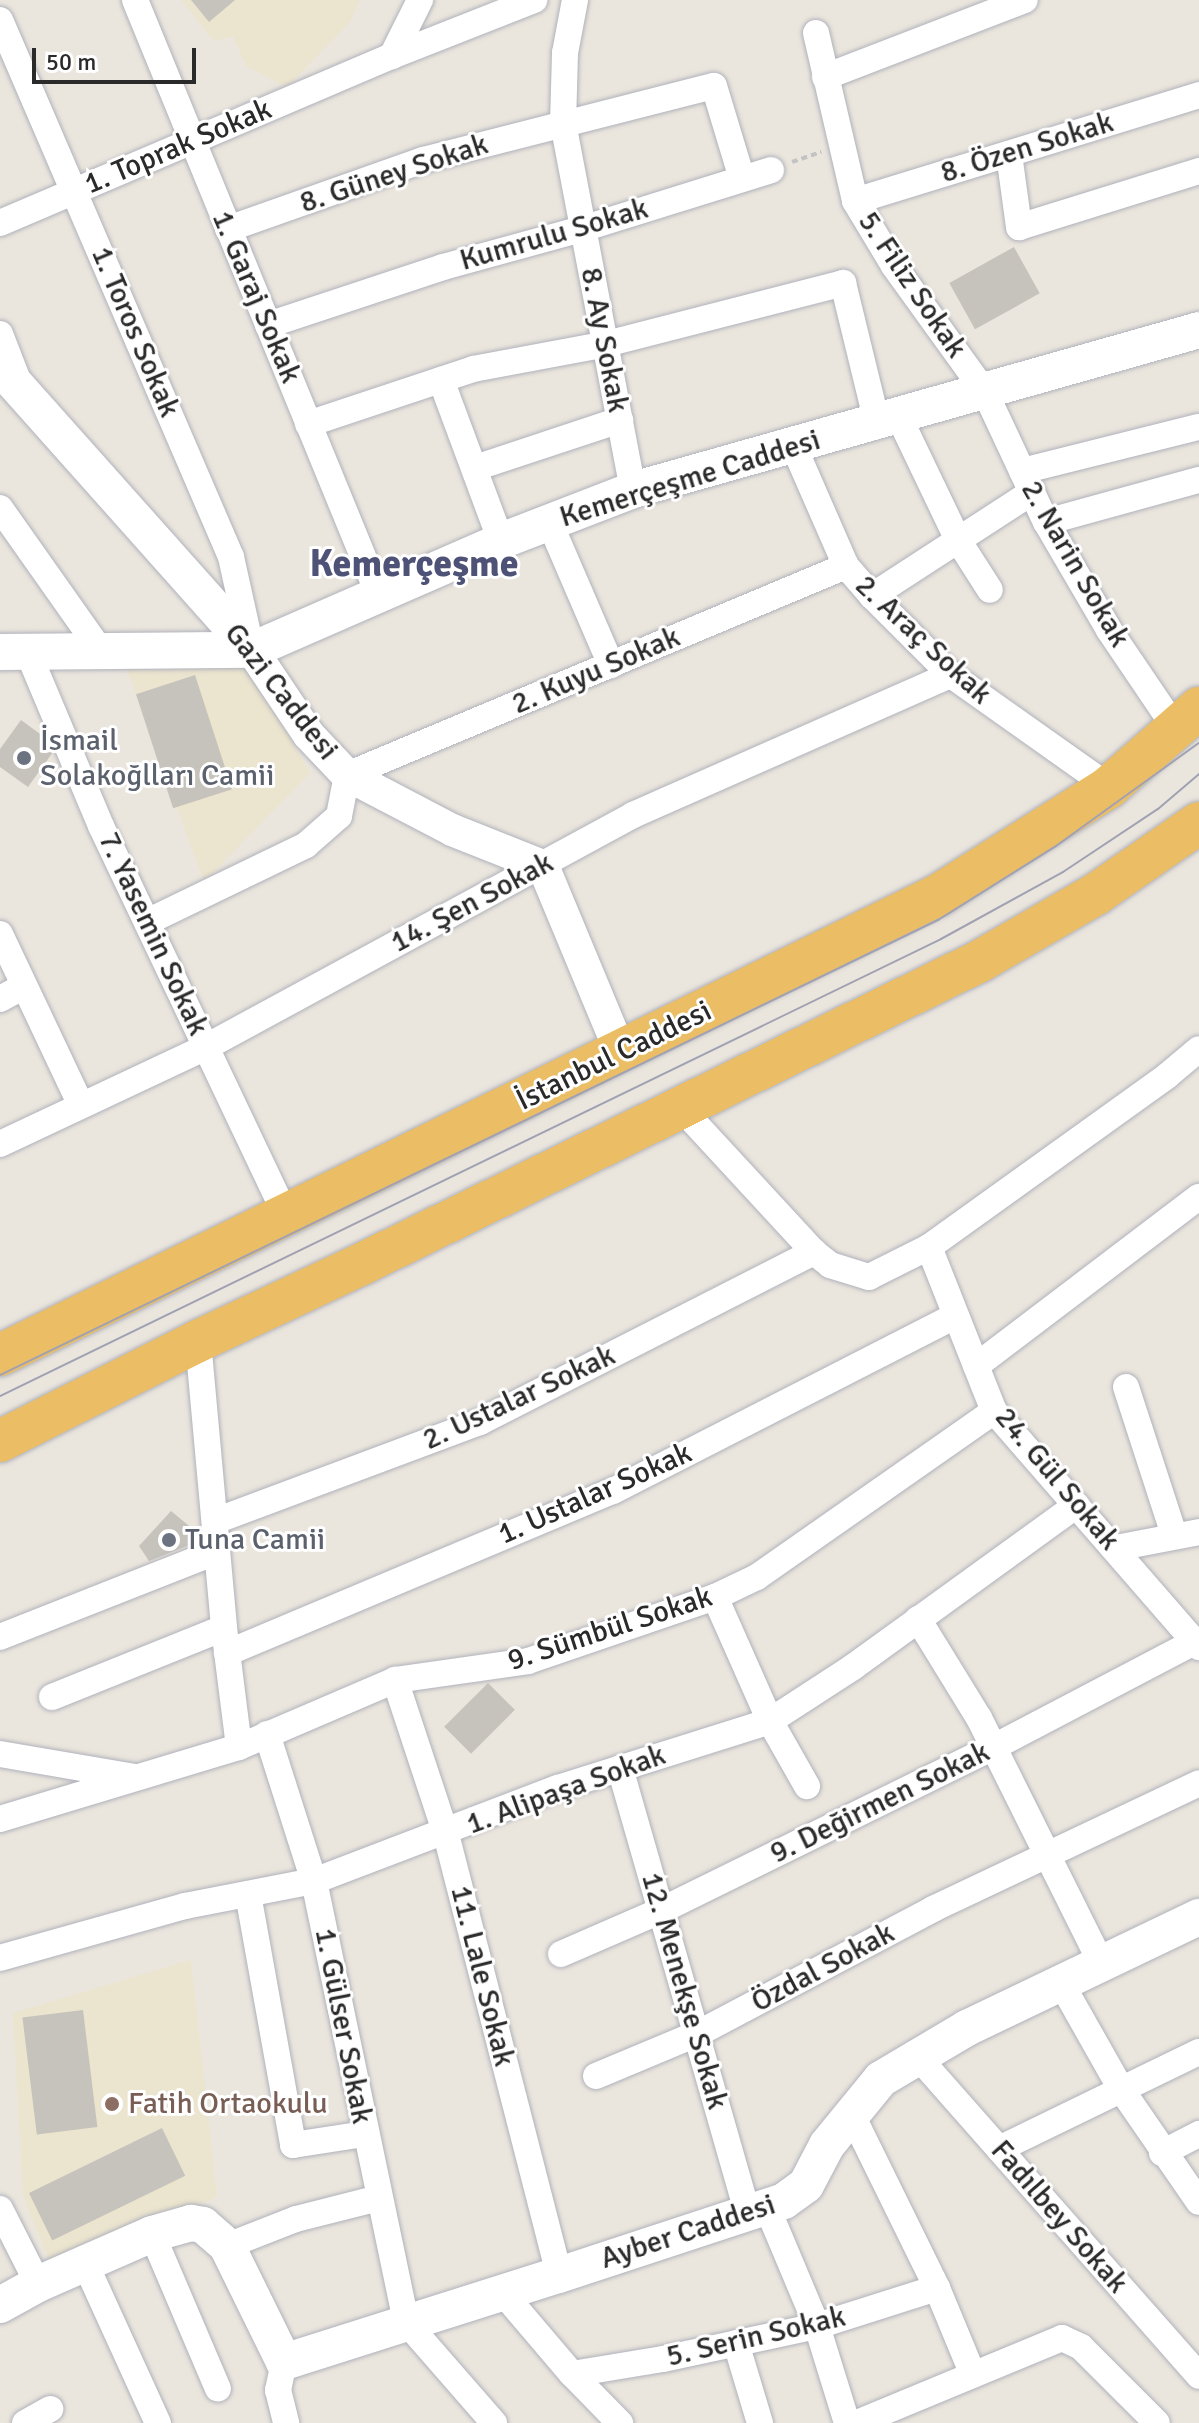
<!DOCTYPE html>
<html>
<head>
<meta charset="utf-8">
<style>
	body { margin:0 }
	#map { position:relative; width:1199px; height:2423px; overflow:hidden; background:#ebe6dd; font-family:Signika,sans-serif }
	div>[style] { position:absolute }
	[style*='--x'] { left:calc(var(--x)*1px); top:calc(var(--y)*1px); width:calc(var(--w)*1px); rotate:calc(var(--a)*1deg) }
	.education>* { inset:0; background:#ebe4ce }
	.building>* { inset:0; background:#c6c3bc; transform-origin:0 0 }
	.path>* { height:4px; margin-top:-2px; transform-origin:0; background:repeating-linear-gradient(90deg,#c3c3c3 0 6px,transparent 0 10px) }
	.roads { filter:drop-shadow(0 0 2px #b0b2bc) drop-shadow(0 0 2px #b0b2bc) }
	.minor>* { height:26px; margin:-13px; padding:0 13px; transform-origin:13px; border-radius:13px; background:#fff }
	.tertiary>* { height:32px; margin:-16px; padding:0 16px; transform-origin:16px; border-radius:16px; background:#fff }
	.secondary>* { height:36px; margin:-18px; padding:0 18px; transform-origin:18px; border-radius:18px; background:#fff }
	.trunk>* { height:42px; margin:-21px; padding:0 21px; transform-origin:21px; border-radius:21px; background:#ebbe65 }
	.tram>* { height:2px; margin:-1px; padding:0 1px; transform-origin:1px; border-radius:1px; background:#a0a1b2 }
	.dots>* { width:22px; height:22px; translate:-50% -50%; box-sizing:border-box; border:4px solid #fff; border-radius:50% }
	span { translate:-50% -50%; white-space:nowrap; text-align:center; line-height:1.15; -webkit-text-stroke:6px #fff; paint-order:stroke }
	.street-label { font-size:30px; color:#2a2a2a }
	.worship-label { font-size:30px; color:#5b616d }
	.left { translate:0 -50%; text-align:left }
	.education-label { font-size:30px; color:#785e54 }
	.district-label { font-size:38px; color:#4e5277; font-weight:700 }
	.scale { position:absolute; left:32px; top:48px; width:164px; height:36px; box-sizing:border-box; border:4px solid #2a2a2a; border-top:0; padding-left:10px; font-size:24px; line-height:28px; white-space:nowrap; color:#2a2a2a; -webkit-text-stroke:6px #fff; paint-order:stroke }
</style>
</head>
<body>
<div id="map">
	<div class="education">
		<div style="clip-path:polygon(181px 0,360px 0,350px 22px,287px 87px,246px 66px,233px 36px,214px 41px)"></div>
		<div style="clip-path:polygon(122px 656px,245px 661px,310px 773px,204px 882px)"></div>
		<div style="clip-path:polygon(191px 1960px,217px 2197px,51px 2265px,23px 2196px,13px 2013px)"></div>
	</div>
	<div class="building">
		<div style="clip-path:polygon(191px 0,235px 0,209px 22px)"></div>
		<div style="left:1014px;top:247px;width:53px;height:74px;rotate:61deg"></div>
		<div style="left:195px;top:675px;width:120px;height:62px;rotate:72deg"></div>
		<div style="clip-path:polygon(21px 720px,47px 739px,53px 752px,28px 787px,0 767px,0 749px)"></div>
		<div style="clip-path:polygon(171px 1511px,199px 1534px,187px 1546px,149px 1561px,139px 1546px)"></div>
		<div style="left:488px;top:1683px;width:38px;height:62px;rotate:45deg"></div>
		<div style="left:83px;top:2010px;width:118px;height:61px;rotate:83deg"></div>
		<div style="left:162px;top:2128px;width:53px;height:148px;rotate:64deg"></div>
	</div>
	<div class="path">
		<div style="--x:792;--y:162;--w:31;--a:-19"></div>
	</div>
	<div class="roads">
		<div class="minor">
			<div style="--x:135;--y:0;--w:641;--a:67.72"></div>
			<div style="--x:575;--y:0;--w:54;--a:100.7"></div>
			<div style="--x:565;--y:53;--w:70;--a:91.6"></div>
			<div style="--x:563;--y:123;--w:374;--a:79.2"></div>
			<div style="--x:0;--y:20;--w:585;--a:66.72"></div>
			<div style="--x:231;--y:557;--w:92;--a:77.5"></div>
			<div style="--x:816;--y:33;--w:172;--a:76.9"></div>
			<div style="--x:855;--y:201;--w:76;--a:59"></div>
			<div style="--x:894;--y:266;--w:155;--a:54.2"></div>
			<div style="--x:985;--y:392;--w:144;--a:64.9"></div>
			<div style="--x:1046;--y:522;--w:125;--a:59.7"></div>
			<div style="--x:1109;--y:630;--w:120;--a:55.9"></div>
			<div style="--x:392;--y:56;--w:63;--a:-63.4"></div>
			<div style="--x:825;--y:77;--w:214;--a:-21.1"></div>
			<div style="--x:1009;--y:154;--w:74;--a:82.2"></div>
			<div style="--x:1019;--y:227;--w:189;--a:-17.3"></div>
			<div style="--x:855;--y:201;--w:360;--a:-17.1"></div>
			<div style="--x:0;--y:223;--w:426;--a:-23.1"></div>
			<div style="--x:392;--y:56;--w:153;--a:-21.5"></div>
			<div style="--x:228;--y:229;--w:207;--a:-19.5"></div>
			<div style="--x:423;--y:160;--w:300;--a:-14.3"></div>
			<div style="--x:714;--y:86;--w:97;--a:73.2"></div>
			<div style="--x:268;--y:325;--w:184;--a:-18.3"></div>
			<div style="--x:443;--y:267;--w:144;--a:-15.3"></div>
			<div style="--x:582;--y:229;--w:198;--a:-17.3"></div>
			<div style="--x:0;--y:334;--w:53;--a:68.8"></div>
			<div style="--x:441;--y:380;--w:172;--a:69.6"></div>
			<div style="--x:899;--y:417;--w:136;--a:64.4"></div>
			<div style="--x:958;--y:540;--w:59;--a:57.4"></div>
			<div style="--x:308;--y:424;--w:174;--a:-18.4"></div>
			<div style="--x:473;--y:369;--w:135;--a:-10.6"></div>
			<div style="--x:606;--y:344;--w:245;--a:-14.4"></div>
			<div style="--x:843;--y:283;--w:144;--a:76.3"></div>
			<div style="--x:794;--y:447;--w:130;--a:66.4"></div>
			<div style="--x:846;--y:566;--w:40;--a:49"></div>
			<div style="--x:872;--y:596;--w:112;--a:45"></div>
			<div style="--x:951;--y:675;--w:194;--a:35.3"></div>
			<div style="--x:475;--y:468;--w:153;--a:-18.3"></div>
			<div style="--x:1022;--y:471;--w:182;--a:-14"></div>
			<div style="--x:0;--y:508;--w:174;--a:54.8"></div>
			<div style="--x:549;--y:521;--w:157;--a:66.7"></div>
			<div style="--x:1046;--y:522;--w:159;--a:-15.4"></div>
			<div style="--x:872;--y:596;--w:191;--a:-33"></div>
			<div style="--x:27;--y:650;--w:191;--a:67.2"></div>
			<div style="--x:101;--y:826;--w:432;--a:64.6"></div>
			<div style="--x:147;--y:922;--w:177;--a:-25.8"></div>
			<div style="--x:306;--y:845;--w:44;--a:-41.3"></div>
			<div style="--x:339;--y:816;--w:42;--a:-79"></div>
			<div style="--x:347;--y:775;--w:541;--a:-22.73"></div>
			<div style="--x:0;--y:934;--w:189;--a:64.7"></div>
			<div style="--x:0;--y:999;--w:26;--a:-28"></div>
			<div style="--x:681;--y:1108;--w:196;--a:47.3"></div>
			<div style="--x:814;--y:1252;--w:21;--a:39"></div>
			<div style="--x:830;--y:1265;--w:41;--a:17.1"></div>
			<div style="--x:869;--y:1277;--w:67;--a:-26.6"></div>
			<div style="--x:929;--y:1247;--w:294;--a:-35.7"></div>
			<div style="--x:1168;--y:1075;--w:40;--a:-40"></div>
			<div style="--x:0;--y:1144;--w:228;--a:-25.2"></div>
			<div style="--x:206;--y:1047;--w:486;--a:-28.5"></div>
			<div style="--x:633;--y:815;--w:347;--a:-23.8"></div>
			<div style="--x:929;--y:1247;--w:176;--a:68.4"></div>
			<div style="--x:994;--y:1411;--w:313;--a:49"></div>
			<div style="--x:198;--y:1341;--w:288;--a:84.8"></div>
			<div style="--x:224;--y:1628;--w:120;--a:82.8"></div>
			<div style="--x:976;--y:1366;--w:280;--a:-37.2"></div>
			<div style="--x:1126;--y:1387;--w:156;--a:72"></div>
			<div style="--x:215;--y:1521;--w:283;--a:-20.5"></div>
			<div style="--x:480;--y:1422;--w:375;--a:-27"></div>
			<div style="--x:1116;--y:1548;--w:85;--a:-10.9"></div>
			<div style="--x:715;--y:1597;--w:136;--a:66.1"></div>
			<div style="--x:770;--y:1721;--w:75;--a:60.4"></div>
			<div style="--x:918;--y:1619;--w:116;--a:58.4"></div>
			<div style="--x:979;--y:1718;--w:274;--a:63.5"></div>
			<div style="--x:0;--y:1637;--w:232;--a:-21.5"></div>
			<div style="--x:227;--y:1653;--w:419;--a:-22.8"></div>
			<div style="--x:613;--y:1491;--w:384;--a:-27.1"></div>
			<div style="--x:395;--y:1680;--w:162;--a:71.7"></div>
			<div style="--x:446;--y:1834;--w:455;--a:75.6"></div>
			<div style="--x:52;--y:1697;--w:185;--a:-21.9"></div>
			<div style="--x:267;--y:1734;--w:154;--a:72.3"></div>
			<div style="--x:314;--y:1881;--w:450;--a:78.2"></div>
			<div style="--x:406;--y:2322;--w:134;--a:48.9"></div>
			<div style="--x:0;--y:1754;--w:137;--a:9.7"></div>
			<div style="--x:620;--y:1768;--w:463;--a:74"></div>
			<div style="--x:0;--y:1819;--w:250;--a:-16.8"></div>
			<div style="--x:239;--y:1747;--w:170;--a:-23.2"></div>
			<div style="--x:395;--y:1680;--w:134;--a:-8.1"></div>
			<div style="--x:528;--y:1661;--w:198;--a:-18.9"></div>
			<div style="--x:715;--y:1597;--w:47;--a:-25.5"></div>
			<div style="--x:757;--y:1577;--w:289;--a:-35"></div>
			<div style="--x:248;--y:1894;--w:255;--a:79.8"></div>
			<div style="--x:293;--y:2145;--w:72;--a:-8.8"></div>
			<div style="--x:561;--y:1954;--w:108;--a:-23.5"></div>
			<div style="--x:660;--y:1911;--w:372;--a:-26.2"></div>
			<div style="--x:994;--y:1747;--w:226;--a:-27.7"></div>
			<div style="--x:0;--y:1958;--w:192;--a:-15.7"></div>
			<div style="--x:185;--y:1906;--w:131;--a:-11"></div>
			<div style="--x:314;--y:1881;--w:261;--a:-20.9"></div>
			<div style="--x:558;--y:1788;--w:222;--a:-17.5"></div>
			<div style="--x:770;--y:1721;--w:99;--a:-33"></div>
			<div style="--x:853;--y:1667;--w:276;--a:-35.9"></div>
			<div style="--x:1061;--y:1983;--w:122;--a:60.5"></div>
			<div style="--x:1121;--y:2089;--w:137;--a:55.4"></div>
			<div style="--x:918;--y:2057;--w:425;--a:48.6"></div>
			<div style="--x:596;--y:2076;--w:112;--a:-22.7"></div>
			<div style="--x:699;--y:2033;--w:265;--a:-27.9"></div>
			<div style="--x:933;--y:1909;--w:294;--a:-25.3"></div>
			<div style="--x:851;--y:2113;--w:195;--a:63.8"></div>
			<div style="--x:937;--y:2288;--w:94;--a:67.5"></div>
			<div style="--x:999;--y:2149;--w:222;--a:-25.9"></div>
			<div style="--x:1162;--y:2153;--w:42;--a:-27.2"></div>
			<div style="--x:767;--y:2207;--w:129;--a:67.2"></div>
			<div style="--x:817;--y:2326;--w:102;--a:72.8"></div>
			<div style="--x:0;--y:2209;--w:84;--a:63.1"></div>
			<div style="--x:152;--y:2234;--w:168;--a:66.9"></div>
			<div style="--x:227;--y:2246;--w:74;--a:-21.4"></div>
			<div style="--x:296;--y:2219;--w:86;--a:-14.2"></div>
			<div style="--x:85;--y:2263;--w:176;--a:65.5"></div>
			<div style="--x:503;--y:2293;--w:106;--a:49.6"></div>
			<div style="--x:572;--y:2374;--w:69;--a:45.6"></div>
			<div style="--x:736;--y:2343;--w:84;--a:73.3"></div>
			<div style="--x:284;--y:2362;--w:29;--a:102"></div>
			<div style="--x:278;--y:2390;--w:34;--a:76"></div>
			<div style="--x:572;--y:2374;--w:92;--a:-9.4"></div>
			<div style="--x:663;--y:2359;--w:157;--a:-12.1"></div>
			<div style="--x:817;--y:2326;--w:126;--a:-17.6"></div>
			<div style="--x:25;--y:2423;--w:29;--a:-29"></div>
			<div style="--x:857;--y:2423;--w:222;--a:-22.5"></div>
			<div style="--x:1062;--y:2338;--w:21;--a:25"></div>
			<div style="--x:1081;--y:2347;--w:107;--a:45"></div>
		</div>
		<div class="tertiary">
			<div style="--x:252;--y:650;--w:102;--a:56.2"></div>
			<div style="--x:309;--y:735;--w:55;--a:46.5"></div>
			<div style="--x:347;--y:775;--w:119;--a:27.6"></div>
			<div style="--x:452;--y:830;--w:98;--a:21.6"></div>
			<div style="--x:543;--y:866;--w:203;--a:67.4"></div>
		</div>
		<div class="secondary">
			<div style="--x:0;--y:367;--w:379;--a:48.3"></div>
			<div style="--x:0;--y:652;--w:252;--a:-0.5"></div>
			<div style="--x:252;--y:650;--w:272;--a:-23.6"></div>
			<div style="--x:501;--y:541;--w:142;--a:-21.1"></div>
			<div style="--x:633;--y:490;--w:588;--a:-15.78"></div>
			<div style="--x:0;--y:2305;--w:43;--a:-28.9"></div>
			<div style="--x:38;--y:2284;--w:124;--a:-23.7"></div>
			<div style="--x:152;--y:2234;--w:41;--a:-15.8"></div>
			<div style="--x:191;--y:2223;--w:12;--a:9"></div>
			<div style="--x:203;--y:2225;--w:32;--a:41"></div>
			<div style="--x:227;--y:2246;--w:129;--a:63.8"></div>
			<div style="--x:284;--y:2362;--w:288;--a:-17.6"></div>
			<div style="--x:559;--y:2275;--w:237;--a:-18.2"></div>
			<div style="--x:784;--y:2201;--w:27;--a:-36"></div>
			<div style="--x:806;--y:2185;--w:45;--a:-62.3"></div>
			<div style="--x:827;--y:2145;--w:85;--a:-50.7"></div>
			<div style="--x:881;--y:2079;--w:100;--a:-30.7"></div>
			<div style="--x:967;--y:2028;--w:257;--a:-25.6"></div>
		</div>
		<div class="trunk">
			<div style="--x:0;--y:1355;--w:1047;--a:-26.12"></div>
			<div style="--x:940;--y:894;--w:200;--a:-32.3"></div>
			<div style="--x:1109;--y:787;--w:120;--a:-41.3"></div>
			<div style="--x:0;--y:1441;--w:222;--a:-26.8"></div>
			<div style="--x:198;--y:1341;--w:183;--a:-25.2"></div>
			<div style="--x:364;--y:1263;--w:686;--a:-26.12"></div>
			<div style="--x:980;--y:961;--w:134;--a:-30"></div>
			<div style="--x:1096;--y:894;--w:125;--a:-34.6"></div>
		</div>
	</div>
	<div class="tram">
		<div style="--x:0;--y:1375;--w:1043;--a:-25.88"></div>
		<div style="--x:938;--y:920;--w:139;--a:-32.1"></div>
		<div style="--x:1056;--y:846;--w:176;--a:-35.8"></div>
		<div style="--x:0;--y:1396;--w:1046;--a:-25.9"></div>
		<div style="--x:941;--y:939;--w:139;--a:-28.8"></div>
		<div style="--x:1063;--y:872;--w:114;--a:-33.6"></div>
		<div style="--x:1158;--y:809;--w:54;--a:-40.5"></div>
	</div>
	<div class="dots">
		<div style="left:24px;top:758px;background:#6b7280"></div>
		<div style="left:169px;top:1540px;background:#6b7280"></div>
		<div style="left:112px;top:2104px;background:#8d6e63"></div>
	</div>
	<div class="street-label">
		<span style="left:178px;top:147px;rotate:-23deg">1. Toprak Sokak</span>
		<span style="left:1027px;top:148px;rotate:-17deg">8. Özen Sokak</span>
		<span style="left:394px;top:174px;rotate:-18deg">8. Güney Sokak</span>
		<span style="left:554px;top:235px;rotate:-16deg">Kumrulu Sokak</span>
		<span style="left:912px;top:285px;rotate:56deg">5. Filiz Sokak</span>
		<span style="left:256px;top:297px;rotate:67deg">1. Garaj Sokak</span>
		<span style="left:135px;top:332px;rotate:67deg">1. Toros Sokak</span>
		<span style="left:604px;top:340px;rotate:79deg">8. Ay Sokak</span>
		<span style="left:690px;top:479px;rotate:-17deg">Kemerçeşme Caddesi</span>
		<span style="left:1075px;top:564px;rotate:60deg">2. Narin Sokak</span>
		<span style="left:923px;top:640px;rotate:43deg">2. Araç Sokak</span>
		<span style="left:596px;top:671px;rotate:-23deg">2. Kuyu Sokak</span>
		<span style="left:281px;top:692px;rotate:52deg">Gazi Caddesi</span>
		<span style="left:472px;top:903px;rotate:-28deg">14. Şen Sokak</span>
		<span style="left:153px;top:934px;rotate:65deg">7. Yasemin Sokak</span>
		<span style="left:614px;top:1056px;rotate:-26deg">İstanbul Caddesi</span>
		<span style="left:519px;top:1398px;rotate:-25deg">2. Ustalar Sokak</span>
		<span style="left:1057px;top:1479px;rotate:50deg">24. Gül Sokak</span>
		<span style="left:595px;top:1494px;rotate:-24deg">1. Ustalar Sokak</span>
		<span style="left:610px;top:1629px;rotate:-18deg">9. Sümbül Sokak</span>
		<span style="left:566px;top:1790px;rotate:-20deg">1. Alipaşa Sokak</span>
		<span style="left:880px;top:1803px;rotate:-26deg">9. Değirmen Sokak</span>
		<span style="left:823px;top:1968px;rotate:-28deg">Özdal Sokak</span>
		<span style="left:482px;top:1976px;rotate:76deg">11. Lale Sokak</span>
		<span style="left:684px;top:1991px;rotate:74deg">12. Menekşe Sokak</span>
		<span style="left:343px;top:2026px;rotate:79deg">1. Gülser Sokak</span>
		<span style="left:1059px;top:2217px;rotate:49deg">Fadılbey Sokak</span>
		<span style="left:688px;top:2232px;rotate:-18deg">Ayber Caddesi</span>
		<span style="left:756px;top:2337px;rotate:-13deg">5. Serin Sokak</span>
	</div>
	<div class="worship-label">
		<span class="left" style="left:40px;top:758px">İsmail<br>Solakoğlları Camii</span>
		<span class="left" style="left:185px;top:1540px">Tuna Camii</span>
	</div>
	<div class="education-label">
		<span class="left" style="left:128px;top:2104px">Fatih Ortaokulu</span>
	</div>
	<div class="district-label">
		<span style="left:414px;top:564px">Kemerçeşme</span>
	</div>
	<div class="scale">50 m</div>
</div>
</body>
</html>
